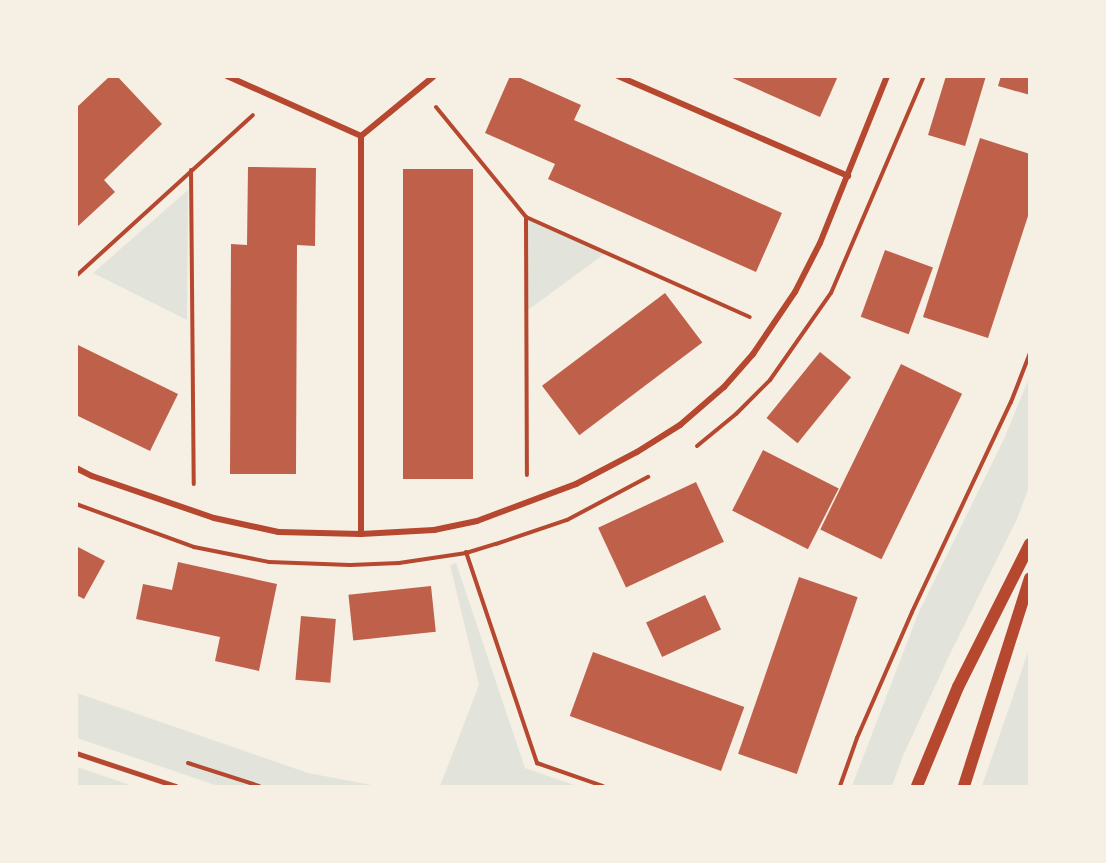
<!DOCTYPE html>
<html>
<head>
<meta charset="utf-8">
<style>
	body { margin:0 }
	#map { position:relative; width:1106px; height:863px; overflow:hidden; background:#f6efe4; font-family:Inter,sans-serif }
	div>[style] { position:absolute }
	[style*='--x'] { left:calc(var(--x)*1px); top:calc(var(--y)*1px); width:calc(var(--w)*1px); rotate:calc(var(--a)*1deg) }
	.green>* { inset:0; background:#e2e4dc }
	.building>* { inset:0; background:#bf614a; transform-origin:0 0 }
	.path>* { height:4px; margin:-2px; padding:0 2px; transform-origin:2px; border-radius:2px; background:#b5482f }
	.service>* { height:4.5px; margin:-2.25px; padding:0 2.25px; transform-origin:2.25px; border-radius:2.25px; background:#b5482f }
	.minor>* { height:6px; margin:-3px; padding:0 3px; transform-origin:3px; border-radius:3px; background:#b5482f }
	.secondary>* { height:12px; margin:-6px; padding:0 6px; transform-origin:6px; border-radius:6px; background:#b5482f }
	span { translate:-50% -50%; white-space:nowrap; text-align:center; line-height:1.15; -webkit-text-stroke:6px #f6efe4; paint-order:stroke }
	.frame { position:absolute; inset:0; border:78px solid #f6efe4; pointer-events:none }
</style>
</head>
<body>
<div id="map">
	<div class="green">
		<div style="clip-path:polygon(188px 190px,187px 320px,93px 273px)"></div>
		<div style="clip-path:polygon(526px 217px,607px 252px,528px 310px)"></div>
		<div style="clip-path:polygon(1029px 378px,1029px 487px,1017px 519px,948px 658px,903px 756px,892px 786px,852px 786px,918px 614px,1004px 439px)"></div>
		<div style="clip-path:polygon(456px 563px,525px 768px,577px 786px,440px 786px,479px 685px,450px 565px)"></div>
		<div style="clip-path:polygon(1029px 649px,1029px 786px,982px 786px,1010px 705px)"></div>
		<div style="clip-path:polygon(77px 693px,308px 773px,377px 786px,218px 786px,77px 738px)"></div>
		<div style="clip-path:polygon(77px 767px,133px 786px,77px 786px)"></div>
	</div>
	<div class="building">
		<div style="clip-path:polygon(110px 76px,117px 76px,162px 124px,104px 180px,115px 192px,76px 228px,76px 108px)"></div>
		<div style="clip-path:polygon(510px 76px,516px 76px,581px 105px,574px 120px,782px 213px,756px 272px,548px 179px,555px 164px,485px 133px)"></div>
		<div style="clip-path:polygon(728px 76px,838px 76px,820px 117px)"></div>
		<div style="clip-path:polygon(946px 76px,986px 76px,965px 146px,928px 135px)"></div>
		<div style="clip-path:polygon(1001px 76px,1030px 76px,1030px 95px,998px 86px)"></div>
		<div style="clip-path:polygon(980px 138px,1030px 154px,1030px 210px,988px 338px,923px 317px)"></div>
		<div style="clip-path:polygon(248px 167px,316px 168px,315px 246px,297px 245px,296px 474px,230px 474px,231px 244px,247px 245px)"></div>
		<div style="left:473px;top:169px;width:310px;height:70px;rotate:90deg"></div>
		<div style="left:885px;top:250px;width:51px;height:71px;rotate:20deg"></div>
		<div style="left:665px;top:293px;width:62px;height:154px;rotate:53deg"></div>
		<div style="clip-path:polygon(76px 344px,178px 394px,150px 451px,76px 415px)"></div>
		<div style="left:820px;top:352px;width:40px;height:85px;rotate:39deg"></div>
		<div style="left:901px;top:364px;width:68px;height:184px;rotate:26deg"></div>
		<div style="left:763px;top:450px;width:85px;height:68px;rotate:27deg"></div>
		<div style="left:696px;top:482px;width:66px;height:108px;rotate:65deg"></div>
		<div style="clip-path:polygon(76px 546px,105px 561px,84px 599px,76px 595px)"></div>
		<div style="clip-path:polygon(178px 562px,277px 584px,259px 671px,215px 661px,220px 637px,136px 619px,143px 584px,172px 590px)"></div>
		<div style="left:799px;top:577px;width:62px;height:187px;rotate:19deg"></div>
		<div style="left:431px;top:586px;width:46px;height:83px;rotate:84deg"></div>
		<div style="left:705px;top:595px;width:38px;height:65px;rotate:65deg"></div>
		<div style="left:301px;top:616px;width:35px;height:64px;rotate:5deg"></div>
		<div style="left:593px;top:652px;width:161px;height:68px;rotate:20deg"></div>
	</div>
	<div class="path">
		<div style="--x:436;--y:107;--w:142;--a:50.7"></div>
		<div style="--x:526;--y:217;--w:258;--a:89.8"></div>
		<div style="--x:191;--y:170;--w:314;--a:89.5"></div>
		<div style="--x:526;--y:217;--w:245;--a:24.1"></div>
		<div style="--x:76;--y:276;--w:239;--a:-42.3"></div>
		<div style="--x:697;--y:446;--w:50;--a:-39.4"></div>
		<div style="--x:736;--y:414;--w:48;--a:-45"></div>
		<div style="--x:770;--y:380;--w:106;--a:-55"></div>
		<div style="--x:831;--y:293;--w:236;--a:-66.8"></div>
		<div style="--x:76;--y:504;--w:126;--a:20"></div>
		<div style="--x:194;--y:547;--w:76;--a:11.3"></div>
		<div style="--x:269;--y:562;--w:81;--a:2.1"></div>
		<div style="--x:350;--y:565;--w:49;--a:-2.3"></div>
		<div style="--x:399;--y:563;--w:68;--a:-8.5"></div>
		<div style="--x:466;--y:553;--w:31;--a:-17"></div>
		<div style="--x:496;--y:544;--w:75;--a:-18.7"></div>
		<div style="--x:567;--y:520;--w:92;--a:-28"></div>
		<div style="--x:466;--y:552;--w:223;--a:71.4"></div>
		<div style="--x:537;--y:763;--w:70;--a:19.2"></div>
		<div style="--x:188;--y:763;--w:75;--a:17.9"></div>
		<div style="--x:840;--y:786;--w:51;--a:-70.5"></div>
		<div style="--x:857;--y:738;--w:137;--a:-66.4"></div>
		<div style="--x:912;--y:612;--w:232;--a:-64.8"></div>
		<div style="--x:1011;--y:402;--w:53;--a:-68.8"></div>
	</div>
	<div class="service">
		<div style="--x:76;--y:753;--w:105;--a:18.3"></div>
	</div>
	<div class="minor">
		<div style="--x:227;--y:76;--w:147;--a:24.1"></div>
		<div style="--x:361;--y:136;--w:94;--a:-39.4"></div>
		<div style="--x:618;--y:76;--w:251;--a:23.5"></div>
		<div style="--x:76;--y:468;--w:18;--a:27"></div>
		<div style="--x:92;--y:476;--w:129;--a:19"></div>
		<div style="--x:214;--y:518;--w:66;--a:12.2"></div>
		<div style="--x:279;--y:532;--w:82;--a:1.4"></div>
		<div style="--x:361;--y:534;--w:73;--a:-3.1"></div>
		<div style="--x:434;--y:530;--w:44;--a:-11.8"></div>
		<div style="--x:477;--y:521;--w:106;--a:-20.5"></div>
		<div style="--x:576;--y:484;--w:69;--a:-27.7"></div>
		<div style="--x:637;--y:452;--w:51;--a:-32.1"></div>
		<div style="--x:680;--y:425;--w:58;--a:-40.8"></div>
		<div style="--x:724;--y:387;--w:44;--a:-48.7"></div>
		<div style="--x:753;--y:354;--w:75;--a:-55.9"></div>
		<div style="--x:795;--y:292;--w:55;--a:-63"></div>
		<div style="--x:820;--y:243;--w:180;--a:-68.1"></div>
		<div style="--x:361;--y:534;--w:398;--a:-90"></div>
	</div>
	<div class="secondary">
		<div style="--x:917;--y:786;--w:107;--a:-67.5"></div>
		<div style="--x:958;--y:687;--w:160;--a:-63.3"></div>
		<div style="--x:964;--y:786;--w:218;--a:-72.4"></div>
	</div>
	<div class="frame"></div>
</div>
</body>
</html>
